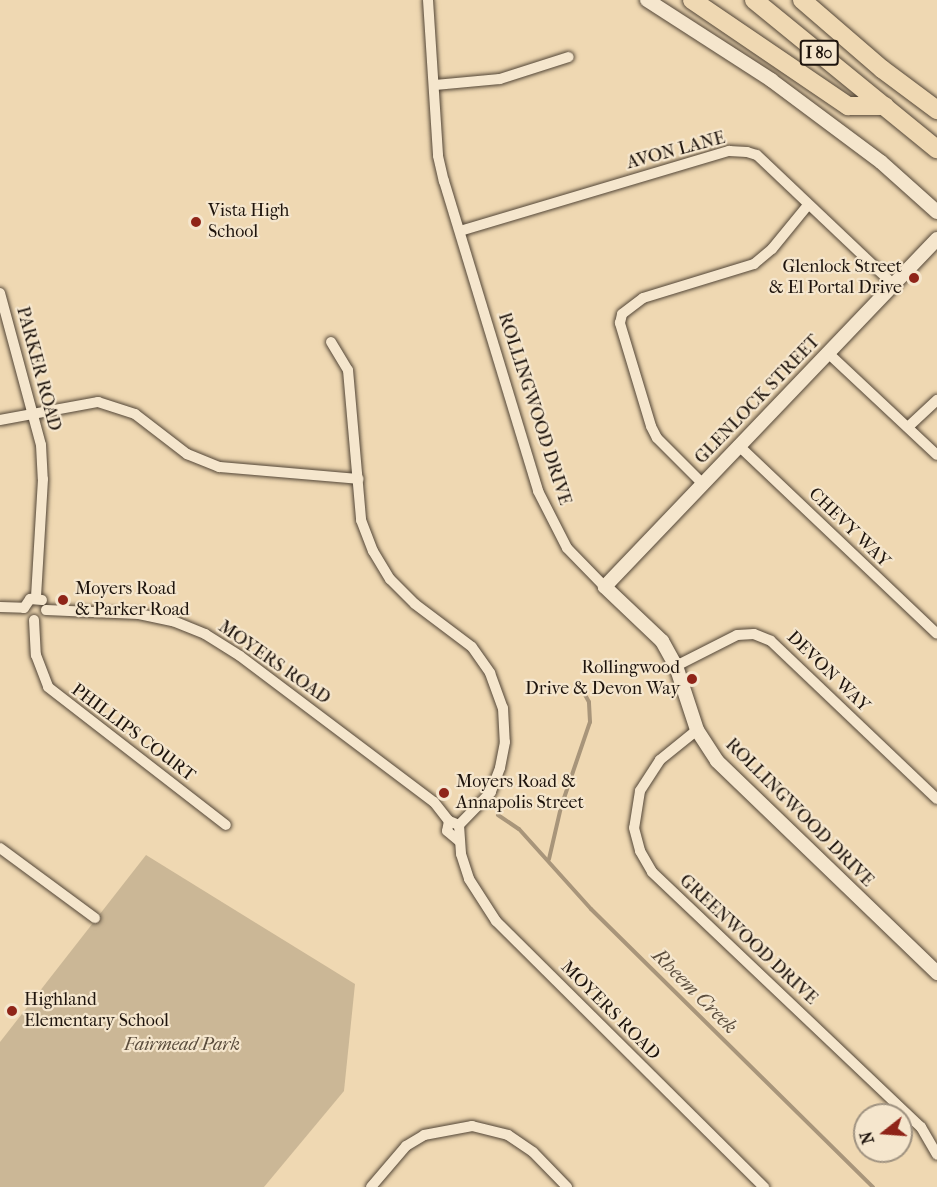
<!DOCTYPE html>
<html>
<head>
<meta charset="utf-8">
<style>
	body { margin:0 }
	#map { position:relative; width:937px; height:1187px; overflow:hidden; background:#efd8b2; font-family:"IM FELL French Canon",serif }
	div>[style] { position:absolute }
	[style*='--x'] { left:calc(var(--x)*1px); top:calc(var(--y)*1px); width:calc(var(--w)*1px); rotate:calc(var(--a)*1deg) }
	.green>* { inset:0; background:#cbb796 }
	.stream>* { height:4px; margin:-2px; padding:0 2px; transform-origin:2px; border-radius:2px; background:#a8957a }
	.roads { filter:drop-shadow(0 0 2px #524536) drop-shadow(0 0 2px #524536) }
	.street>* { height:10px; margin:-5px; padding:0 5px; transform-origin:5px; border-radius:5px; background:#f5e6cd }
	.secondary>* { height:14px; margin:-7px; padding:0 7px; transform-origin:7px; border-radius:7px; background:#f5e6cd }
	.highway>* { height:18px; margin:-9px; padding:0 9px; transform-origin:9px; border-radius:9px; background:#efd8b2 }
	.dots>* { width:16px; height:16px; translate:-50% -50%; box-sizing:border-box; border:3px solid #f5e6cd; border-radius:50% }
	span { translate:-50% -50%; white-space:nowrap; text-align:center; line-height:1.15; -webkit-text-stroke:4.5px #f5e6cd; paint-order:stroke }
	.shield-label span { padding:2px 4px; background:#f5e6cd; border:2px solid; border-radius:4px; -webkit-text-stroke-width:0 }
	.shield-label { font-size:16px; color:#1e140d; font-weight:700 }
	.street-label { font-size:18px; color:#1e140d }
	.poi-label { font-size:18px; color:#1e140d }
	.left { translate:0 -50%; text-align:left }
	.right { translate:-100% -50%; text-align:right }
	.park-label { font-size:18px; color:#5b4d3d; font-style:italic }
	.water-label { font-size:20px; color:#5c4e3e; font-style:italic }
	.north { position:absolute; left:853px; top:1103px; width:60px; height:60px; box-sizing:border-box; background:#f5e6cd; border:2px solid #9f9280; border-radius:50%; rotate:253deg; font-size:16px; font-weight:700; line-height:24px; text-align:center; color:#1e140d }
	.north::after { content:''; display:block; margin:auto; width:21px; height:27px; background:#8f2418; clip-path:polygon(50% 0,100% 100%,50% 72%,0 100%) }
</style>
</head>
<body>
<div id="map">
	<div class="green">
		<div style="clip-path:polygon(146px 855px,355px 984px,344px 1091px,264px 1187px,0 1187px,0 1042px)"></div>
	</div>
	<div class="stream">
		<div style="--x:498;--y:815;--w:25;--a:34"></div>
		<div style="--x:519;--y:829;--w:108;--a:48"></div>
		<div style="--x:591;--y:909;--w:396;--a:44.6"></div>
		<div style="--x:549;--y:859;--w:53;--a:-77"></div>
		<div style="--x:561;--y:807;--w:90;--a:-71.2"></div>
		<div style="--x:590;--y:722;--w:20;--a:-93"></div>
		<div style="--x:589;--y:702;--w:23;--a:-119"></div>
	</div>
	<div class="roads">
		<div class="street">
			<div style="--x:428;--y:0;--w:156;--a:86.3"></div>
			<div style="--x:438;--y:156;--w:26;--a:77"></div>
			<div style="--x:444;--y:181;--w:324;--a:73.1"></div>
			<div style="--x:538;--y:491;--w:64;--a:63"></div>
			<div style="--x:567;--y:548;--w:54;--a:45.7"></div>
			<div style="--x:435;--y:85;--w:65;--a:-5.3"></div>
			<div style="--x:500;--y:79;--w:72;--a:-17.7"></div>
			<div style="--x:460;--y:231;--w:281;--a:-16.6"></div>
			<div style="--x:729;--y:151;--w:18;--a:3"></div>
			<div style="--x:747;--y:152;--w:10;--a:17"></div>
			<div style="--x:757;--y:155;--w:187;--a:43.5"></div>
			<div style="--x:0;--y:293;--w:157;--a:74.9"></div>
			<div style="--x:41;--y:445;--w:34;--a:87"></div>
			<div style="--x:43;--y:479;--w:119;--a:93.4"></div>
			<div style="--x:331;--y:342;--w:33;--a:59"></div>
			<div style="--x:348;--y:370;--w:151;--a:85"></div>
			<div style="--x:361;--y:520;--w:33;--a:69"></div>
			<div style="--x:373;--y:551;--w:33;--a:59"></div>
			<div style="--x:390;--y:579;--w:35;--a:45"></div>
			<div style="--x:415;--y:604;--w:71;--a:37"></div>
			<div style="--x:472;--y:647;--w:32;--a:55"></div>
			<div style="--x:490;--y:673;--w:37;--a:70"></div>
			<div style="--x:503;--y:708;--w:34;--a:87"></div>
			<div style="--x:505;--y:742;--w:26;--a:101"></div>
			<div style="--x:500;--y:768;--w:26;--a:111"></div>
			<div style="--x:491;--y:792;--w:46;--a:134.1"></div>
			<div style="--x:828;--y:353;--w:149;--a:43.1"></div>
			<div style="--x:0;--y:420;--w:100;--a:-10.4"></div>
			<div style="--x:98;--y:402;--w:39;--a:18"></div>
			<div style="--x:135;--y:414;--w:66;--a:37.6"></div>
			<div style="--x:187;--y:454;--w:35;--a:22"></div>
			<div style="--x:219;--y:467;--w:140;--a:4.9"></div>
			<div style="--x:908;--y:427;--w:40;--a:-43"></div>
			<div style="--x:738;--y:445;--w:274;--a:43.5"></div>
			<div style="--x:702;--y:483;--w:64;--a:-135"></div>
			<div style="--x:657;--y:438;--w:13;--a:-117"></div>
			<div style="--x:651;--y:426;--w:108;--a:-106.8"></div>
			<div style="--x:620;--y:323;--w:9;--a:-77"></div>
			<div style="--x:622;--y:314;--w:26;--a:-37"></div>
			<div style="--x:643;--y:298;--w:116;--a:-17"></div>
			<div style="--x:754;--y:264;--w:23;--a:-40"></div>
			<div style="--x:772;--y:249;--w:57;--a:-50.7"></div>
			<div style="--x:0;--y:607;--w:24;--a:2"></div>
			<div style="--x:24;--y:608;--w:11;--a:-56"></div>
			<div style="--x:30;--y:599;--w:12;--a:5"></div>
			<div style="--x:46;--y:610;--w:93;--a:2.5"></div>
			<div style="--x:139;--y:614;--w:35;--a:12"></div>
			<div style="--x:173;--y:621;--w:35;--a:22"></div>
			<div style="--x:205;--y:634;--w:41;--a:32.2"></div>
			<div style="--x:240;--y:656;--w:243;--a:37"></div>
			<div style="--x:434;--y:802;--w:24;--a:52"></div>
			<div style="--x:449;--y:821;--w:11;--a:22"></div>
			<div style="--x:459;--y:825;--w:29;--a:86"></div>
			<div style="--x:461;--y:854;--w:26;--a:72"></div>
			<div style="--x:469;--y:879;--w:50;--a:57.3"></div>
			<div style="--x:496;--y:921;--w:378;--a:44.8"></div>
			<div style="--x:34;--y:620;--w:35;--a:87"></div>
			<div style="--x:36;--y:655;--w:34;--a:69"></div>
			<div style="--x:48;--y:687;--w:225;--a:37.8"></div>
			<div style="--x:676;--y:666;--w:68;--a:-26.9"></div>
			<div style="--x:737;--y:635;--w:17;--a:-3"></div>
			<div style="--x:754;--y:634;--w:18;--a:22"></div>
			<div style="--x:771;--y:641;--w:229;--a:43.6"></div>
			<div style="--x:697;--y:730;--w:48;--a:141"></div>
			<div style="--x:660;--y:760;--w:37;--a:123"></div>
			<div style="--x:640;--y:791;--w:37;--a:99"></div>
			<div style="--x:634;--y:828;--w:24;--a:75"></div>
			<div style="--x:640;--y:851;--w:24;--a:60"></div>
			<div style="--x:652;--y:872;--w:371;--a:43.5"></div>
			<div style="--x:921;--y:1127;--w:32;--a:60"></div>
			<div style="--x:449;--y:821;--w:10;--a:101"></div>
			<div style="--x:447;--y:831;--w:16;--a:40"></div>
			<div style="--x:0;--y:848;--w:118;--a:36.4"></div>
			<div style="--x:371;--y:1187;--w:54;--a:-49.5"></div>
			<div style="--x:406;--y:1146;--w:21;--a:-31"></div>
			<div style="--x:424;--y:1135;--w:49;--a:-10.6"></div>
			<div style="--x:472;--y:1126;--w:37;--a:14"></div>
			<div style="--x:508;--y:1135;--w:30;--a:34"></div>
			<div style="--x:533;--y:1152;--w:49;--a:45.8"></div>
		</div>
		<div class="secondary">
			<div style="--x:647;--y:0;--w:148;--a:32.8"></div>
			<div style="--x:771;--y:80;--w:137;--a:36.7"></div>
			<div style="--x:881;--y:162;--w:75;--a:41.8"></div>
			<div style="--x:937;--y:239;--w:481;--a:133.7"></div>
			<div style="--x:605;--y:587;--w:79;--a:43.5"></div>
			<div style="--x:662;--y:641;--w:29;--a:61"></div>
			<div style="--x:676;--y:666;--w:67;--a:71.8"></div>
			<div style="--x:697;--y:730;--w:37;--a:57"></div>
			<div style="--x:717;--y:761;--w:306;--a:43.9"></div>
		</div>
		<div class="highway">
			<div style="--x:692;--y:0;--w:189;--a:34.2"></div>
			<div style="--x:848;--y:106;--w:37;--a:0"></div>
			<div style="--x:754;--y:0;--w:236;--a:39.2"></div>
			<div style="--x:802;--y:0;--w:106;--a:40.8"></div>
			<div style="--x:882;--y:69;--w:69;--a:36.7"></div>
		</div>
	</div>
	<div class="dots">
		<div style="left:196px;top:222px;background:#8f2418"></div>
		<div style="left:914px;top:278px;background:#8f2418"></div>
		<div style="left:63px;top:600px;background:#8f2418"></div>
		<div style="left:692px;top:679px;background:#8f2418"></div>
		<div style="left:444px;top:793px;background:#8f2418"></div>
		<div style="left:12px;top:1011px;background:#8f2418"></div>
	</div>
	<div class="shield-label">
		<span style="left:819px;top:53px">I 80</span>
	</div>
	<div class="street-label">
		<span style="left:676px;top:151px;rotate:-15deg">AVON LANE</span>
		<span style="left:38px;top:369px;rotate:75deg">PARKER ROAD</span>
		<span style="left:758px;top:400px;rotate:-46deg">GLENLOCK STREET</span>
		<span style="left:534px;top:409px;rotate:72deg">ROLLINGWOOD DRIVE</span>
		<span style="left:849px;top:528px;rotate:44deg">CHEVY WAY</span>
		<span style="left:274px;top:663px;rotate:35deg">MOYERS ROAD</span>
		<span style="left:828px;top:672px;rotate:44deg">DEVON WAY</span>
		<span style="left:133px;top:733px;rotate:37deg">PHILLIPS COURT</span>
		<span style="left:799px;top:813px;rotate:45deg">ROLLINGWOOD DRIVE</span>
		<span style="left:748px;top:940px;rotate:43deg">GREENWOOD DRIVE</span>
		<span style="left:610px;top:1011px;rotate:45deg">MOYERS ROAD</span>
	</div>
	<div class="poi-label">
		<span class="left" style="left:208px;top:222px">Vista High<br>School</span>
		<span class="right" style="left:902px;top:278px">Glenlock Street<br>&amp; El Portal Drive</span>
		<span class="left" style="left:75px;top:600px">Moyers Road<br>&amp; Parker Road</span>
		<span class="right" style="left:680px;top:679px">Rollingwood<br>Drive &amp; Devon Way</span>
		<span class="left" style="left:456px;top:793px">Moyers Road &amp;<br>Annapolis Street</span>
		<span class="left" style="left:24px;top:1011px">Highland<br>Elementary School</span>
	</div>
	<div class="park-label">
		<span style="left:182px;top:1045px">Fairmead Park</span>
	</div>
	<div class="water-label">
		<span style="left:695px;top:991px;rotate:45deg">Rheem Creek</span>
	</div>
	<div class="north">N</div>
</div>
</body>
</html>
